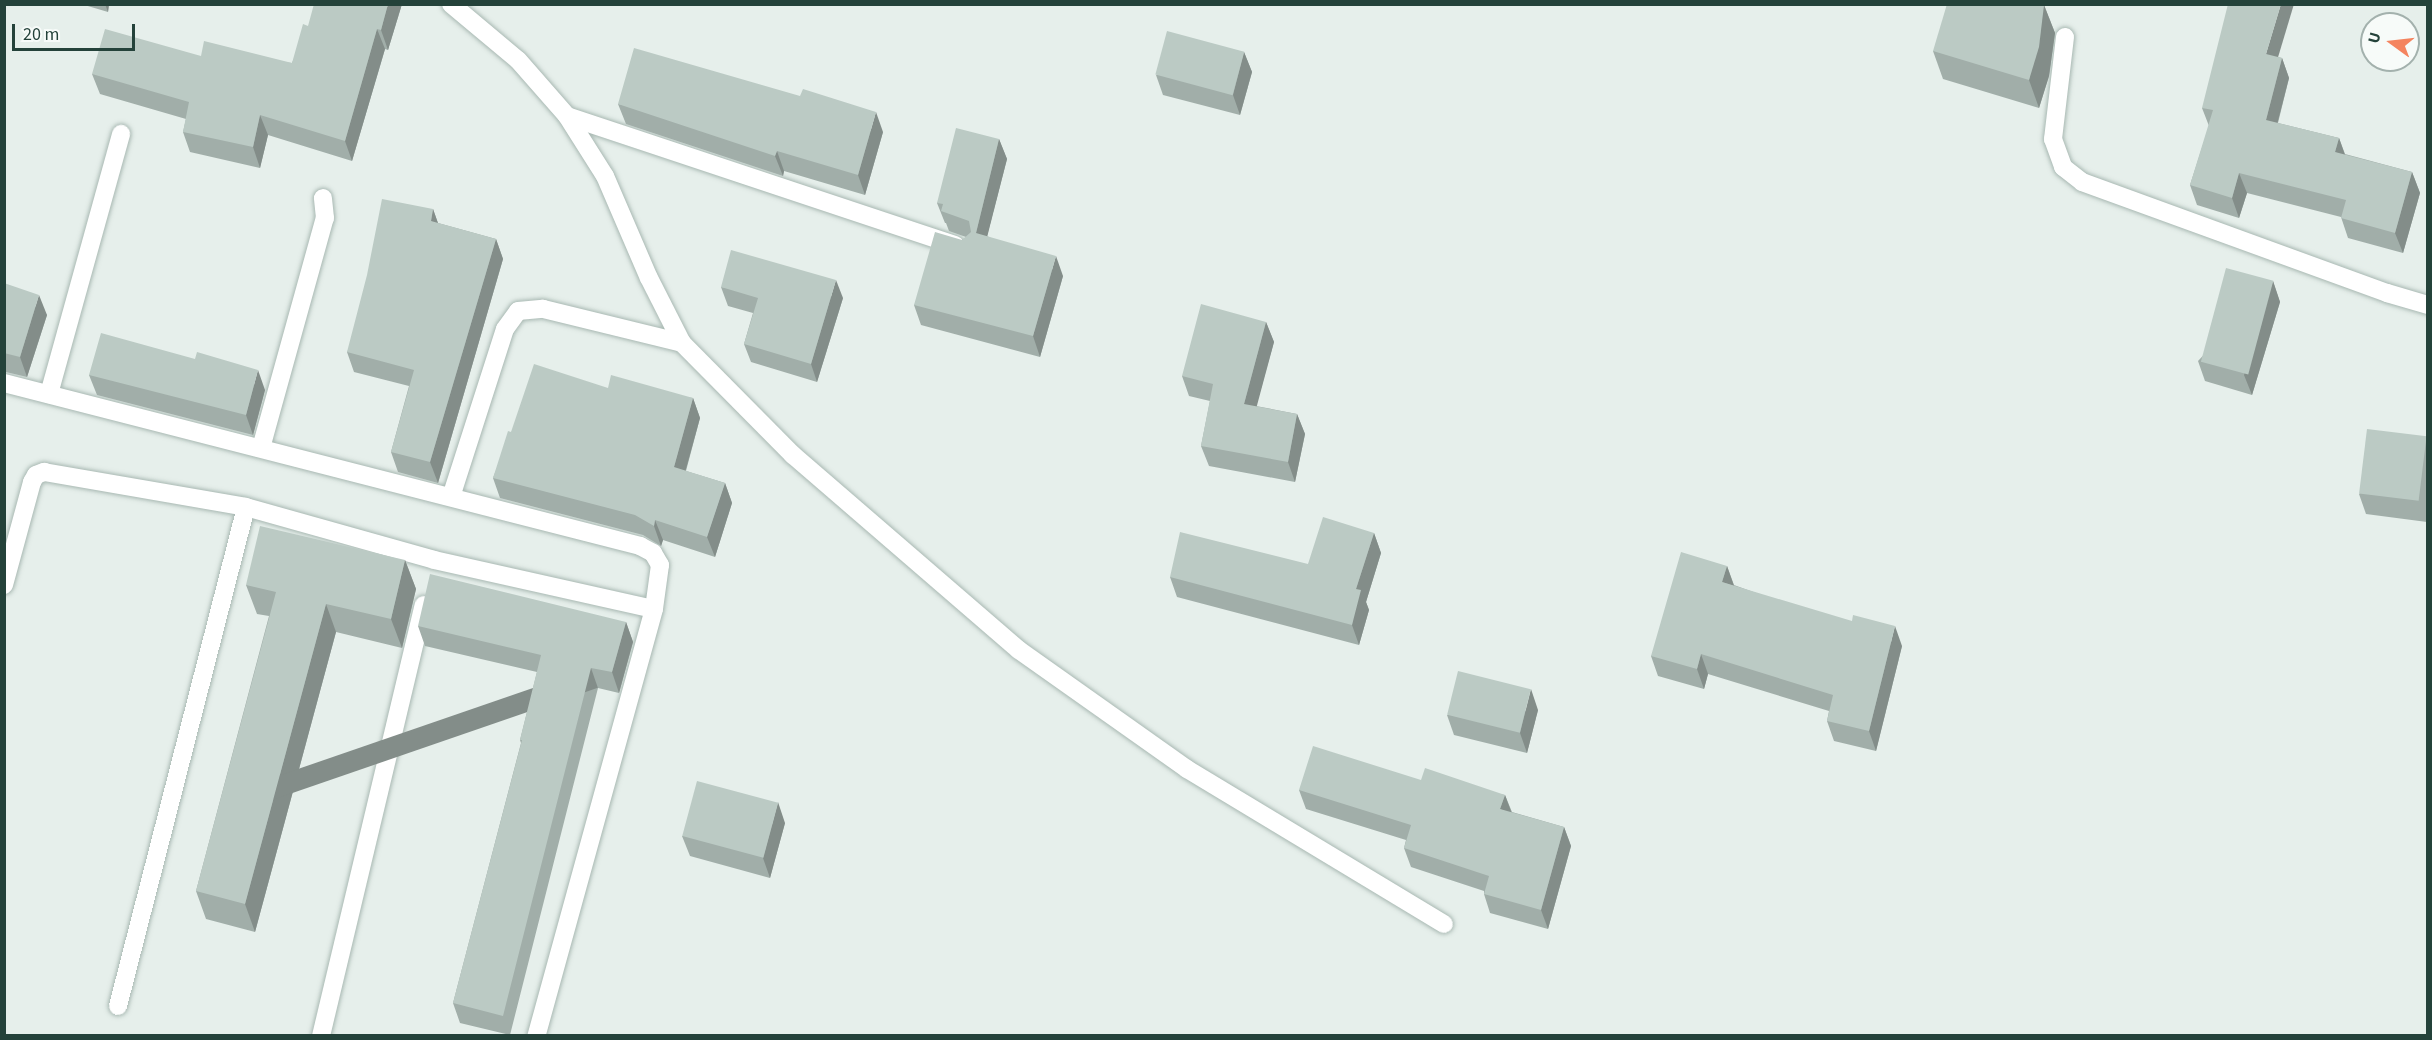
<!DOCTYPE html>
<html>
<head>
<meta charset="utf-8">
<style>
	body { margin:0 }
	#map { position:relative; width:2432px; height:1040px; overflow:hidden; background:#e6efeb; font-family:"Source Sans 3",sans-serif }
	div>[style] { position:absolute }
	[style*='--x'] { left:calc(var(--x)*1px); top:calc(var(--y)*1px); width:calc(var(--w)*1px); rotate:calc(var(--a)*1deg) }
	.roads { filter:drop-shadow(0 0 2px #a8b8b2) drop-shadow(0 0 2px #a8b8b2) }
	.minor>* { height:18px; margin:-9px; padding:0 9px; transform-origin:9px; border-radius:9px; background:#fff }
	.wall>* { inset:0; background:#a1aea9 }
	.shaded-wall>* { inset:0; background:#838d89; transform-origin:0 0 }
	.building>* { inset:0; background:#bbcac4; transform-origin:0 0 }
	span { translate:-50% -50%; white-space:nowrap; text-align:center; line-height:1.15; -webkit-text-stroke:4.5px #f7fbf9; paint-order:stroke }
	.frame { position:absolute; inset:0; border:6px solid #24423a; pointer-events:none }
	.north { position:absolute; left:2360px; top:12px; width:60px; height:60px; box-sizing:border-box; background:#f7fbf9; border:2px solid #a3b1ad; border-radius:50%; rotate:285deg; font-size:16px; font-weight:700; line-height:24px; text-align:center; color:#24423a }
	.north::after { content:''; display:block; margin:auto; width:21px; height:27px; background:#f4845f; clip-path:polygon(50% 0,100% 100%,50% 72%,0 100%) }
	.scale { position:absolute; left:12px; top:24px; width:123px; height:27px; box-sizing:border-box; border:3px solid #24423a; border-top:0; padding-left:8px; font-size:18px; line-height:21px; white-space:nowrap; color:#24423a; -webkit-text-stroke:4px #f7fbf9; paint-order:stroke }
</style>
</head>
<body>
<div id="map">
	<div class="roads">
		<div class="minor">
			<div style="--x:451;--y:4;--w:87;--a:39.9"></div>
			<div style="--x:518;--y:60;--w:74;--a:48.8"></div>
			<div style="--x:567;--y:116;--w:71;--a:57.7"></div>
			<div style="--x:605;--y:176;--w:111;--a:66.7"></div>
			<div style="--x:649;--y:278;--w:73;--a:63.1"></div>
			<div style="--x:682;--y:343;--w:158;--a:45.3"></div>
			<div style="--x:793;--y:455;--w:298;--a:40.8"></div>
			<div style="--x:1019;--y:650;--w:206;--a:35.3"></div>
			<div style="--x:1187;--y:769;--w:300;--a:31.1"></div>
			<div style="--x:2065;--y:37;--w:103;--a:96.7"></div>
			<div style="--x:2053;--y:139;--w:30;--a:70"></div>
			<div style="--x:2063;--y:167;--w:24;--a:38"></div>
			<div style="--x:2082;--y:182;--w:325;--a:20"></div>
			<div style="--x:2387;--y:293;--w:43;--a:16.3"></div>
			<div style="--x:567;--y:116;--w:409;--a:18.4"></div>
			<div style="--x:4;--y:383;--w:657;--a:14.37"></div>
			<div style="--x:640;--y:546;--w:15;--a:28"></div>
			<div style="--x:653;--y:553;--w:14;--a:60"></div>
			<div style="--x:660;--y:565;--w:44;--a:97.8"></div>
			<div style="--x:654;--y:609;--w:443;--a:105.4"></div>
			<div style="--x:49;--y:394;--w:270;--a:-74.5"></div>
			<div style="--x:261;--y:448;--w:239;--a:-74.5"></div>
			<div style="--x:325;--y:218;--w:20;--a:-96"></div>
			<div style="--x:451;--y:497;--w:176;--a:-72.2"></div>
			<div style="--x:505;--y:329;--w:22;--a:-54"></div>
			<div style="--x:518;--y:311;--w:25;--a:-5"></div>
			<div style="--x:543;--y:309;--w:143;--a:13.7"></div>
			<div style="--x:4;--y:585;--w:107;--a:-74.8"></div>
			<div style="--x:32;--y:482;--w:8;--a:-60"></div>
			<div style="--x:36;--y:475;--w:9;--a:-21"></div>
			<div style="--x:44;--y:472;--w:205;--a:9.8"></div>
			<div style="--x:246;--y:507;--w:195;--a:15.7"></div>
			<div style="--x:434;--y:560;--w:225;--a:12.6"></div>
			<div style="--x:118;--y:1006;--w:515;--a:-75.61"></div>
			<div style="--x:321;--y:1036;--w:443;--a:-76.6"></div>
		</div>
	</div>
	<div class="wall">
		<div style="clip-path:polygon(81px 4px,109px 4px,108px 12px)"></div>
		<div style="clip-path:polygon(402px 4px,388px 50px,385px 49px,352px 161px,268px 135px,260px 168px,190px 152px,183px 132px,186px 119px,100px 94px,92px 74px,201px 56px,292px 63px,308px 26px)"></div>
		<div style="clip-path:polygon(2044px 5px,2055px 33px,2049px 76px,2039px 108px,1943px 79px,1933px 51px)"></div>
		<div style="clip-path:polygon(1244px 52px,1252px 72px,1240px 115px,1163px 95px,1156px 75px)"></div>
		<div style="clip-path:polygon(2278px 57px,2282px 58px,2289px 78px,2278px 123px,2339px 138px,2345px 154px,2412px 172px,2420px 193px,2403px 253px,2348px 238px,2341px 217px,2247px 193px,2239px 218px,2197px 205px,2190px 185px,2209px 126px,2202px 108px)"></div>
		<div style="clip-path:polygon(618px 104px,883px 132px,865px 195px,784px 171px,783px 176px,626px 124px)"></div>
		<div style="clip-path:polygon(999px 139px,1007px 159px,987px 236px,1063px 276px,1040px 357px,921px 325px,914px 305px,962px 240px,966px 237px,949px 231px,946px 223px,945px 223px,937px 203px)"></div>
		<div style="clip-path:polygon(433px 209px,438px 223px,496px 239px,503px 259px,438px 483px,398px 472px,391px 452px,409px 386px,354px 372px,347px 352px)"></div>
		<div style="clip-path:polygon(2273px 281px,2280px 302px,2252px 395px,2205px 381px,2198px 361px)"></div>
		<div style="clip-path:polygon(4px 283px,47px 315px,27px 377px,6px 372px,4px 373px)"></div>
		<div style="clip-path:polygon(721px 287px,843px 298px,817px 382px,751px 362px,744px 344px,753px 313px,728px 306px)"></div>
		<div style="clip-path:polygon(1266px 322px,1274px 342px,1256px 406px,1297px 414px,1305px 434px,1295px 482px,1209px 466px,1201px 446px,1210px 401px,1189px 396px,1182px 376px)"></div>
		<div style="clip-path:polygon(195px 359px,265px 390px,253px 435px,97px 395px,89px 375px)"></div>
		<div style="clip-path:polygon(608px 388px,693px 398px,700px 418px,686px 471px,725px 483px,732px 503px,715px 557px,663px 540px,661px 546px,643px 535px,500px 498px,493px 478px,511px 432px)"></div>
		<div style="clip-path:polygon(2427px 436px,2427px 522px,2366px 514px,2359px 494px)"></div>
		<div style="clip-path:polygon(1374px 533px,1381px 553px,1366px 602px,1369px 610px,1359px 645px,1177px 597px,1170px 577px,1308px 564px)"></div>
		<div style="clip-path:polygon(405px 560px,416px 589px,402px 648px,336px 632px,255px 932px,206px 919px,196px 891px,269px 616px,257px 614px,246px 585px)"></div>
		<div style="clip-path:polygon(1727px 566px,1734px 585px,1902px 646px,1876px 751px,1834px 741px,1827px 721px,1829px 711px,1708px 674px,1704px 689px,1658px 676px,1651px 656px)"></div>
		<div style="clip-path:polygon(626px 622px,633px 642px,619px 693px,598px 688px,510px 1035px,460px 1023px,453px 1003px,521px 743px,520px 740px,537px 672px,425px 646px,418px 626px)"></div>
		<div style="clip-path:polygon(1538px 710px,1527px 753px,1454px 735px,1447px 715px)"></div>
		<div style="clip-path:polygon(1421px 780px,1505px 795px,1512px 812px,1564px 827px,1571px 846px,1548px 929px,1490px 913px,1484px 894px,1484px 891px,1411px 867px,1404px 848px,1406px 840px,1306px 809px,1299px 790px)"></div>
		<div style="clip-path:polygon(785px 823px,770px 878px,690px 856px,682px 836px)"></div>
	</div>
	<div class="shaded-wall">
		<div style="clip-path:polygon(105px 4px,109px 4px,108px 12px)"></div>
		<div style="clip-path:polygon(388px 4px,402px 4px,388px 50px,381px 30px)"></div>
		<div style="clip-path:polygon(2281px 4px,2294px 4px,2273px 74px,2266px 54px)"></div>
		<div style="clip-path:polygon(2044px 5px,2055px 33px,2049px 76px,2039px 108px,2029px 80px)"></div>
		<div style="clip-path:polygon(377px 29px,385px 49px,352px 161px,345px 141px)"></div>
		<div style="clip-path:polygon(1244px 52px,1252px 72px,1240px 115px,1233px 95px)"></div>
		<div style="clip-path:polygon(2282px 58px,2289px 78px,2273px 140px,2266px 120px)"></div>
		<div style="clip-path:polygon(876px 112px,883px 132px,865px 195px,858px 175px)"></div>
		<div style="clip-path:polygon(260px 115px,268px 135px,260px 168px,253px 147px)"></div>
		<div style="clip-path:polygon(2339px 138px,2346px 158px,2335px 152px)"></div>
		<div style="clip-path:polygon(999px 139px,1007px 159px,983px 253px,976px 233px)"></div>
		<div style="clip-path:polygon(777px 151px,784px 171px,783px 176px,775px 156px)"></div>
		<div style="clip-path:polygon(2412px 172px,2420px 193px,2403px 253px,2395px 233px)"></div>
		<div style="clip-path:polygon(2239px 173px,2247px 193px,2239px 218px,2232px 198px)"></div>
		<div style="clip-path:polygon(433px 209px,440px 229px,431px 221px)"></div>
		<div style="clip-path:polygon(496px 239px,503px 259px,438px 483px,430px 462px)"></div>
		<div style="clip-path:polygon(1056px 256px,1063px 276px,1040px 357px,1033px 336px)"></div>
		<div style="clip-path:polygon(836px 280px,843px 298px,817px 382px,811px 364px)"></div>
		<div style="clip-path:polygon(2273px 281px,2280px 302px,2252px 395px,2244px 375px)"></div>
		<div style="clip-path:polygon(39px 295px,47px 315px,27px 377px,20px 357px)"></div>
		<div style="clip-path:polygon(1266px 322px,1274px 342px,1252px 424px,1244px 404px)"></div>
		<div style="clip-path:polygon(258px 370px,265px 390px,253px 435px,246px 415px)"></div>
		<div style="clip-path:polygon(693px 398px,700px 418px,681px 487px,674px 467px)"></div>
		<div style="clip-path:polygon(1297px 414px,1305px 434px,1295px 482px,1288px 462px)"></div>
		<div style="clip-path:polygon(725px 483px,732px 503px,715px 557px,707px 537px)"></div>
		<div style="clip-path:polygon(655px 520px,663px 540px,661px 546px,654px 526px)"></div>
		<div style="clip-path:polygon(1374px 533px,1381px 553px,1366px 602px,1369px 610px,1359px 645px,1352px 625px,1356px 589px)"></div>
		<div style="clip-path:polygon(405px 560px,416px 589px,402px 648px,391px 619px)"></div>
		<div style="clip-path:polygon(1727px 566px,1734px 586px,1722px 582px)"></div>
		<div style="clip-path:polygon(326px 604px,336px 632px,255px 932px,245px 904px)"></div>
		<div style="clip-path:polygon(626px 622px,633px 642px,619px 693px,612px 672px)"></div>
		<div style="clip-path:polygon(1895px 626px,1902px 646px,1876px 751px,1869px 731px)"></div>
		<div style="clip-path:polygon(1701px 654px,1708px 674px,1704px 689px,1697px 669px)"></div>
		<div style="left:591px;top:668px;width:21px;height:359px;rotate:71deg"></div>
		<div style="clip-path:polygon(1531px 689px,1538px 710px,1527px 753px,1520px 733px)"></div>
		<div style="clip-path:polygon(1505px 795px,1512px 814px,1500px 809px)"></div>
		<div style="clip-path:polygon(778px 802px,785px 823px,770px 878px,763px 858px)"></div>
		<div style="clip-path:polygon(1564px 827px,1571px 846px,1548px 929px,1541px 910px)"></div>
	</div>
	<div class="building">
		<div style="clip-path:polygon(314px 4px,388px 4px,381px 30px,377px 29px,345px 141px,260px 115px,253px 147px,183px 132px,189px 102px,92px 74px,105px 29px,201px 56px,204px 41px,292px 63px,303px 24px,308px 26px)"></div>
		<div style="clip-path:polygon(1947px 4px,2044px 5px,2039px 47px,2029px 80px,1933px 51px)"></div>
		<div style="clip-path:polygon(2228px 4px,2281px 4px,2266px 54px,2282px 58px,2266px 120px,2339px 138px,2335px 152px,2412px 172px,2395px 233px,2341px 218px,2346px 200px,2239px 173px,2232px 198px,2190px 185px,2213px 110px,2202px 108px)"></div>
		<div style="left:1167px;top:31px;width:80px;height:45px;rotate:15deg"></div>
		<div style="clip-path:polygon(634px 48px,800px 96px,803px 89px,876px 112px,858px 175px,777px 151px,775px 156px,618px 104px)"></div>
		<div style="clip-path:polygon(956px 128px,999px 139px,976px 233px,1056px 256px,1033px 336px,914px 305px,935px 232px,962px 240px,971px 232px,969px 221px,941px 211px,943px 204px,937px 203px)"></div>
		<div style="clip-path:polygon(382px 199px,433px 209px,431px 221px,496px 239px,430px 462px,391px 452px,414px 370px,347px 352px,367px 275px)"></div>
		<div style="clip-path:polygon(731px 250px,836px 280px,811px 364px,744px 344px,758px 298px,721px 287px)"></div>
		<div style="left:2226px;top:268px;width:49px;height:97px;rotate:15deg"></div>
		<div style="clip-path:polygon(4px 283px,39px 295px,20px 357px,4px 353px)"></div>
		<div style="clip-path:polygon(1201px 304px,1266px 322px,1244px 404px,1297px 414px,1288px 462px,1201px 446px,1213px 384px,1182px 376px)"></div>
		<div style="clip-path:polygon(101px 333px,195px 359px,197px 352px,258px 370px,246px 415px,89px 375px)"></div>
		<div style="clip-path:polygon(534px 364px,608px 388px,611px 375px,693px 398px,674px 467px,725px 483px,707px 537px,655px 520px,654px 526px,635px 515px,493px 478px,508px 431px,511px 432px)"></div>
		<div style="left:2367px;top:429px;width:60px;height:65px;rotate:7deg"></div>
		<div style="clip-path:polygon(1323px 517px,1374px 533px,1356px 589px,1361px 590px,1352px 625px,1170px 577px,1180px 532px,1308px 564px)"></div>
		<div style="clip-path:polygon(260px 526px,405px 560px,391px 619px,326px 604px,245px 904px,196px 891px,276px 592px,246px 585px)"></div>
		<div style="clip-path:polygon(1681px 552px,1727px 566px,1722px 582px,1852px 621px,1853px 615px,1895px 626px,1869px 731px,1827px 721px,1833px 695px,1701px 654px,1697px 669px,1651px 656px)"></div>
		<div style="clip-path:polygon(430px 574px,626px 622px,612px 672px,591px 668px,503px 1016px,453px 1003px,522px 740px,520px 740px,541px 655px,418px 626px)"></div>
		<div style="left:1458px;top:671px;width:75px;height:45px;rotate:14deg"></div>
		<div style="clip-path:polygon(1313px 746px,1421px 780px,1425px 768px,1505px 795px,1500px 809px,1564px 827px,1541px 910px,1484px 894px,1489px 876px,1404px 848px,1411px 825px,1299px 790px)"></div>
		<div style="left:697px;top:781px;width:84px;height:57px;rotate:15deg"></div>
	</div>
	<div class="frame"></div>
	<div class="north">U</div>
	<div class="scale">20 m</div>
</div>
</body>
</html>
